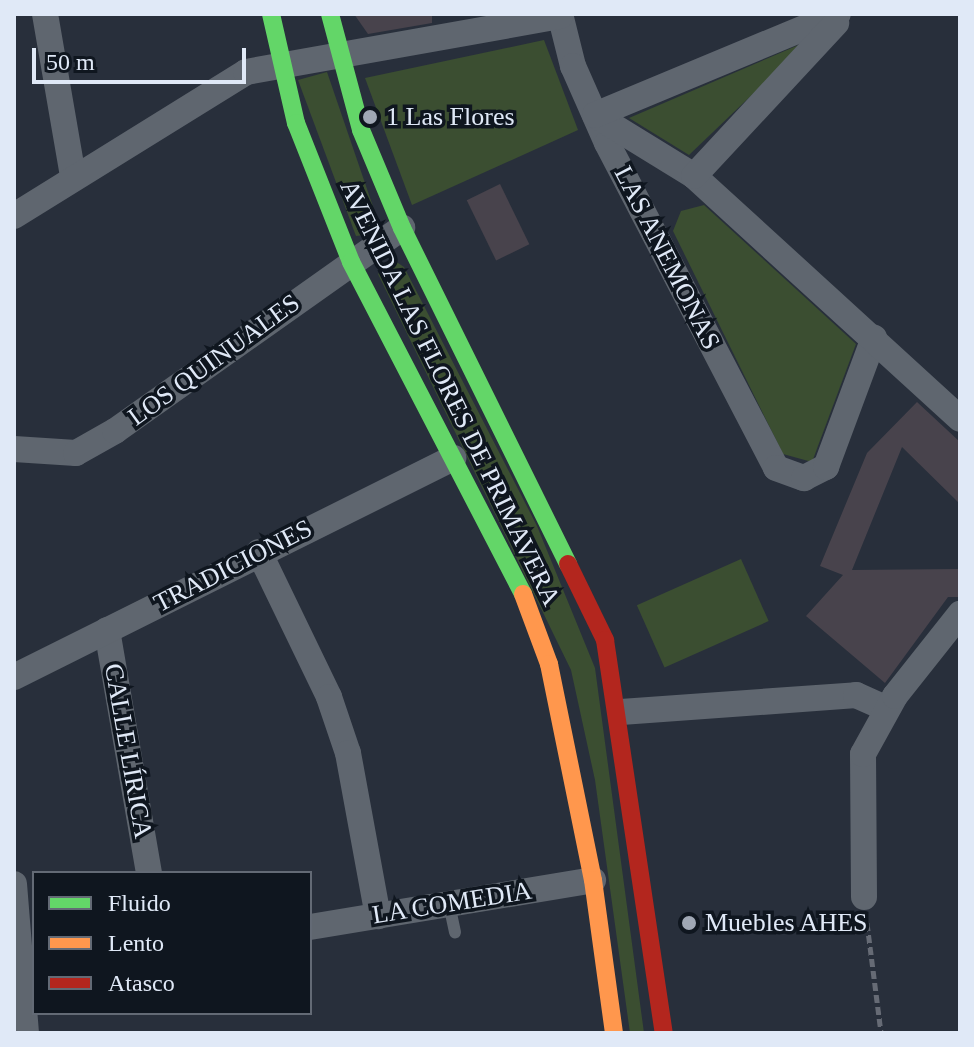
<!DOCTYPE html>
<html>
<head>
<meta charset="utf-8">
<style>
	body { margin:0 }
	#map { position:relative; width:974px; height:1047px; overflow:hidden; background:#282f3b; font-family:Georgia,serif }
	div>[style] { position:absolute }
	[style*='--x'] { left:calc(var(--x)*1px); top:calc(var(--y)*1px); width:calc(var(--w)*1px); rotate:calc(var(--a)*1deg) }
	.green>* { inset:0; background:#3b4e31; transform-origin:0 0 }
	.building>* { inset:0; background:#48434c; transform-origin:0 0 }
	.path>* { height:5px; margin-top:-2.5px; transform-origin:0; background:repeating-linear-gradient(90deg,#666b75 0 8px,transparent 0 12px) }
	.lane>* { height:12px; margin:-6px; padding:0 6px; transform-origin:6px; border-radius:6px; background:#5f666f }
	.street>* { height:26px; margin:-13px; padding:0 13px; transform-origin:13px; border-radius:13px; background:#5f666f }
	.fast>* { height:18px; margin:-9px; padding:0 9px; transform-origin:9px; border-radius:9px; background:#63d668 }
	.slow>* { height:18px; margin:-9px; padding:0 9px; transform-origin:9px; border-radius:9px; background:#ff974d }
	.jam>* { height:18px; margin:-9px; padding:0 9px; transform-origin:9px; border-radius:9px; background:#b3261e }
	.dots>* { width:22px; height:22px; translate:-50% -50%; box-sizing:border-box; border:4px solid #0f161f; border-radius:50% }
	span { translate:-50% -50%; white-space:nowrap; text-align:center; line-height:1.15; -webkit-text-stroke:7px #0f161f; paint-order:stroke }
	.poi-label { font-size:26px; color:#e0e9f7 }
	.left { translate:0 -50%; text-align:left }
	.street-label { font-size:26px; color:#e0e9f7 }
	.frame { position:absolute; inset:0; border:16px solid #e0e9f7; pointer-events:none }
	.legend { position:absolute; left:32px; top:871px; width:280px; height:144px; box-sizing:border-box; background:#0f161f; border:2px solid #636a75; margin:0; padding:10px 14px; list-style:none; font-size:24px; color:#e0e9f7 }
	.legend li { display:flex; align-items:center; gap:16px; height:40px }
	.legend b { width:40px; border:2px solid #636a75 }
	.scale { position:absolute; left:32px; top:48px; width:214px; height:36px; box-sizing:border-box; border:4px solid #e0e9f7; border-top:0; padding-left:10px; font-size:24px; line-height:28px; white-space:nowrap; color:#e0e9f7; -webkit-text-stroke:6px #0f161f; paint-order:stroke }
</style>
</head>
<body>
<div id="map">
	<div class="green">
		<div style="clip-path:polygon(544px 40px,578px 130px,412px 205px,365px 78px)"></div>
		<div style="clip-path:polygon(808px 41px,689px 155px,629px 118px)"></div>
		<div style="clip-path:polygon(327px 72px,379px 224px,365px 235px,356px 236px,298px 80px)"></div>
		<div style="clip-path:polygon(704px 205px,856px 344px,812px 462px,783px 454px,673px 231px,681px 211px)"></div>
		<div style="clip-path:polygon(392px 259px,404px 267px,537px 526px,595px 668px,644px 1033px,630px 1033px,595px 780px,571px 670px,378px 274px)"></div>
		<div style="left:741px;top:559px;width:68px;height:114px;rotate:66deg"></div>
	</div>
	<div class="building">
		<div style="clip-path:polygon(354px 14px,432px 14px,432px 23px,368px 34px)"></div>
		<div style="left:500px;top:184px;width:67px;height:37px;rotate:64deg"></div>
		<div style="clip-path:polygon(917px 402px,960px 442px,960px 504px,902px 447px,852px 570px,960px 569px,960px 597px,948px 597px,885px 683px,806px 616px,843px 575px,820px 566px,867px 453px)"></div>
	</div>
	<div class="path">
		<div style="--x:867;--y:923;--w:111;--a:82.7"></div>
	</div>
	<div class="lane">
		<div style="--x:449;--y:904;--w:29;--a:78"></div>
	</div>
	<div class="street">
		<div style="--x:45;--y:14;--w:164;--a:80.2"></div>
		<div style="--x:560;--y:14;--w:54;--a:76"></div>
		<div style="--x:573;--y:66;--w:84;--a:66.2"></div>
		<div style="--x:607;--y:143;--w:366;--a:62.5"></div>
		<div style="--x:776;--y:468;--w:30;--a:20"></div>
		<div style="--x:804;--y:478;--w:25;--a:-27"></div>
		<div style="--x:826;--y:467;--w:138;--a:-69.6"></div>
		<div style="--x:595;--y:115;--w:116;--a:31.6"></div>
		<div style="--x:694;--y:176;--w:360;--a:42.4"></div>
		<div style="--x:595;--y:115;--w:263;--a:-22.6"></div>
		<div style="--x:694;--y:176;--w:209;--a:-47.1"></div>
		<div style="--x:14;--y:216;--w:273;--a:-31.8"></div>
		<div style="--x:246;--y:72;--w:319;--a:-10.1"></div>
		<div style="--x:14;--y:449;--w:62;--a:3.7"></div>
		<div style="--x:76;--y:453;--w:45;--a:-29.4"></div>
		<div style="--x:115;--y:431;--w:352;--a:-35.3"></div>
		<div style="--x:259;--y:552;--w:161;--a:64.2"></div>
		<div style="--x:329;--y:697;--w:59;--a:71.3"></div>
		<div style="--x:348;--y:753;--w:166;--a:79.6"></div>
		<div style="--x:107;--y:630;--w:247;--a:80.2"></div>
		<div style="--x:14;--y:677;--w:491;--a:-26.5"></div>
		<div style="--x:621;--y:712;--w:236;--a:-4.1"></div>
		<div style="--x:856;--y:695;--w:34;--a:24"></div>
		<div style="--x:14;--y:884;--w:149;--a:85.4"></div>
		<div style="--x:864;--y:897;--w:143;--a:-90.4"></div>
		<div style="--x:863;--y:754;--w:66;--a:-61.1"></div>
		<div style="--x:895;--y:696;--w:105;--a:-51.6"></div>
		<div style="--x:310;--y:927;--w:287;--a:-9.4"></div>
	</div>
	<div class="fast">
		<div style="--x:271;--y:14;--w:112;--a:77.1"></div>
		<div style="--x:296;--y:123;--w:149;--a:68.4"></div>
		<div style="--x:351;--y:262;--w:374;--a:62.6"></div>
		<div style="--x:330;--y:14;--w:120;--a:75"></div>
		<div style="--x:361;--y:130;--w:106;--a:67.3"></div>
		<div style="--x:402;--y:228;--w:375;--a:63.7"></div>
	</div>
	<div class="slow">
		<div style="--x:523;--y:594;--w:75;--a:69.6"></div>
		<div style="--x:549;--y:664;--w:220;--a:78.5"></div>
		<div style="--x:593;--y:880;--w:154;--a:82.2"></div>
	</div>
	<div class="jam">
		<div style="--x:568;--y:564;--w:85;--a:64"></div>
		<div style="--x:605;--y:640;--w:397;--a:81.5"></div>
	</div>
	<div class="dots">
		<div style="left:370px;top:117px;background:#a0a8b5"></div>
		<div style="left:689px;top:923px;background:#a0a8b5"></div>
	</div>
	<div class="poi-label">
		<span class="left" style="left:386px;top:117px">1 Las Flores</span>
		<span class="left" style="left:705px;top:923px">Muebles AHES</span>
	</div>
	<div class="street-label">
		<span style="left:667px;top:258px;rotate:63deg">LAS ANEMONAS</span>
		<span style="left:214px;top:360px;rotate:-36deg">LOS QUINUALES</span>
		<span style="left:450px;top:393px;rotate:64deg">AVENIDA LAS FLORES DE PRIMAVERA</span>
		<span style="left:233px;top:566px;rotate:-27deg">TRADICIONES</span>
		<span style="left:128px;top:751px;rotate:80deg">CALLE LÍRICA</span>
		<span style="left:452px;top:903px;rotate:-9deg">LA COMEDIA</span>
	</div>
	<div class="frame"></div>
	<ul class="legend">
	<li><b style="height:10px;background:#63d668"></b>Fluido</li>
	<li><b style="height:10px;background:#ff974d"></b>Lento</li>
	<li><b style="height:10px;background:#b3261e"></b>Atasco</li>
	</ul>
	<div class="scale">50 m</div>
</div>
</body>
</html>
